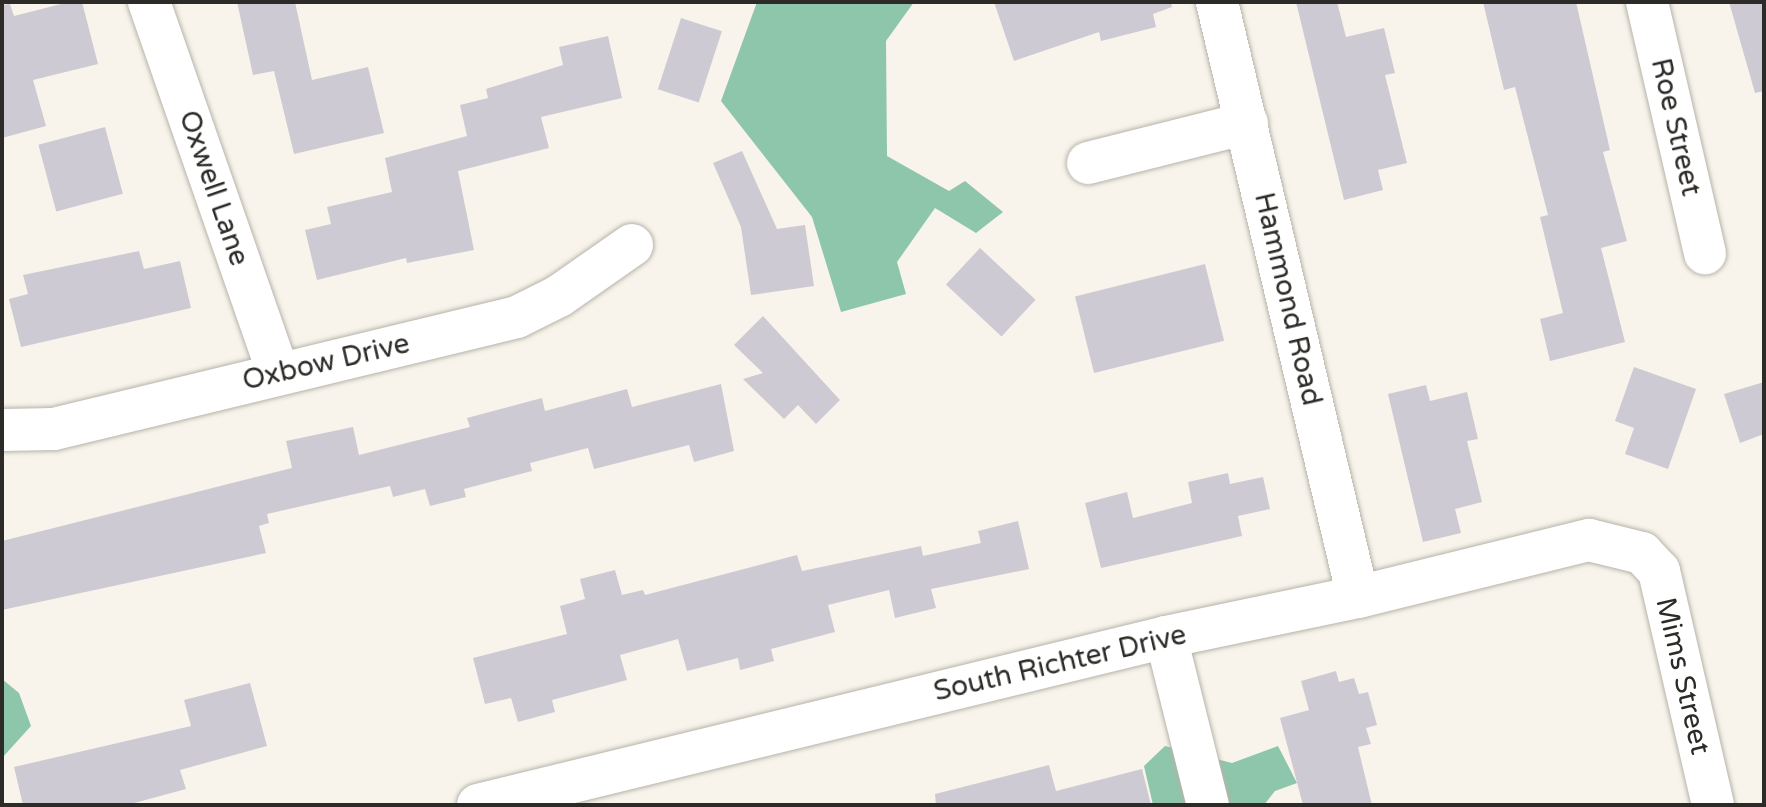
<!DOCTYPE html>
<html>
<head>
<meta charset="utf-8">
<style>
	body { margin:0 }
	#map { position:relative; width:1766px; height:807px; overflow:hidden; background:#f8f4eb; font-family:"Varela Round",sans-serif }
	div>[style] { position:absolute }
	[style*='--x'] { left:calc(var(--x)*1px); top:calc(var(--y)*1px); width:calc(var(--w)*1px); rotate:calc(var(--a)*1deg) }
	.forest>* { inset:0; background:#8ec6ab }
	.building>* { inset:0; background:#cecad3; transform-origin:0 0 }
	.roads { filter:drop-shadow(0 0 2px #b7b3aa) drop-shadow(0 0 2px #b7b3aa) }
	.minor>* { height:42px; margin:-21px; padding:0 21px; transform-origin:21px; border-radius:21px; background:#fff }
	span { translate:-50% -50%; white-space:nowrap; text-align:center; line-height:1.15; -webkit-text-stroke:8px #fff; paint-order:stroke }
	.street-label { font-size:28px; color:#2d2b28 }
	.frame { position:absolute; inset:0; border:4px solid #2d2b28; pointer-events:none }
</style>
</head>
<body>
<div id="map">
	<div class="forest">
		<div style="clip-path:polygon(757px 2px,914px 2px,886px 41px,887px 156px,949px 191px,965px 181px,1003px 212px,976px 233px,935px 208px,897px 262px,906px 294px,841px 312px,812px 217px,721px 101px)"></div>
		<div style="clip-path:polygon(2px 679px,19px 693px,31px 726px,2px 758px)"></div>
		<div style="clip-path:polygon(1165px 746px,1232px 763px,1278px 746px,1297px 783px,1275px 791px,1264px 805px,1153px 805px,1144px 766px)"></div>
	</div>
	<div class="building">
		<div style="clip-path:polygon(69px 2px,82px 2px,98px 64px,33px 80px,46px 126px,2px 138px,2px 5px,10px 4px,14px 16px)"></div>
		<div style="clip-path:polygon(237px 2px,295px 2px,312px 80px,368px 67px,384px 133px,294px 154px,274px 71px,253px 75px)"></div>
		<div style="clip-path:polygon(994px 2px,1171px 2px,1172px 7px,1153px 14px,1156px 27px,1101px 41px,1099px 32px,1014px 61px)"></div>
		<div style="clip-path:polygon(1296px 2px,1337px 2px,1346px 37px,1384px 28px,1395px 73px,1385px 75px,1407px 163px,1378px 170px,1383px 190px,1344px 200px)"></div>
		<div style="clip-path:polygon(1483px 2px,1576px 2px,1610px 150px,1603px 152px,1627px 241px,1601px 248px,1625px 342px,1550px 361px,1540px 319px,1563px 313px,1540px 217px,1548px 215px,1515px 87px,1504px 90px)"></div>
		<div style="clip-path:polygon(1729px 2px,1764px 2px,1764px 91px,1755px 93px)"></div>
		<div style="left:681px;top:18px;width:43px;height:75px;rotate:18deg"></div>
		<div style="clip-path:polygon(608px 36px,622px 98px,541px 117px,549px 148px,458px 171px,474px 250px,407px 263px,406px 258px,317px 280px,305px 230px,331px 224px,327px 207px,392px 192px,385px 158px,467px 136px,460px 105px,488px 98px,486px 89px,563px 65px,559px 47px)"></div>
		<div style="left:105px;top:127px;width:69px;height:69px;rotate:75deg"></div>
		<div style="clip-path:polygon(742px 151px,777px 229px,805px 225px,814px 286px,751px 295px,741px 227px,713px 163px)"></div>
		<div style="left:980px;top:248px;width:76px;height:50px;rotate:43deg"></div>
		<div style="clip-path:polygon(139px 251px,144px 269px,180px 261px,191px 308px,21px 347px,9px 299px,28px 294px,23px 275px)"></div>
		<div style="left:1205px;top:264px;width:79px;height:134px;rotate:76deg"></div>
		<div style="clip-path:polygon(763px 316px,840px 400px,816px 424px,798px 405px,784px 419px,743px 379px,763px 373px,734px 345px)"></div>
		<div style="clip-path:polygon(1634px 367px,1696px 389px,1668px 469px,1625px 454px,1634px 428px,1615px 421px)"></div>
		<div style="clip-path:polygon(1764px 382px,1764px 434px,1740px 443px,1724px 394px)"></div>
		<div style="clip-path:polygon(721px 384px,734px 451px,694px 462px,689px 445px,594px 469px,588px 448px,530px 463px,532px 471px,464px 489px,466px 497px,430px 506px,425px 489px,393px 497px,390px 486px,267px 514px,269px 523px,259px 526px,266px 553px,2px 610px,2px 541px,292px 468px,286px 441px,353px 427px,359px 455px,470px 427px,467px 418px,542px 398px,545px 411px,627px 389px,632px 407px)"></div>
		<div style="clip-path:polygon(1426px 385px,1430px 401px,1467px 392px,1478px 439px,1467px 441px,1482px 502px,1455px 509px,1461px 533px,1423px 542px,1388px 394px)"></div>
		<div style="clip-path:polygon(1228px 473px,1230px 484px,1263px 477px,1270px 509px,1238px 516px,1242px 536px,1101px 568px,1085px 503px,1127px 492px,1133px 518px,1192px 503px,1188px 482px)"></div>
		<div style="clip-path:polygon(1018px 521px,1029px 569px,931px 589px,936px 608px,895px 618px,889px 590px,828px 605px,835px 632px,771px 649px,774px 661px,740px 670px,738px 658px,687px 671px,678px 639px,620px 655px,627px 680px,552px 700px,555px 712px,518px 722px,511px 698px,485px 704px,473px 658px,567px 634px,560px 606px,585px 599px,580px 579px,615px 570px,622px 595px,643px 590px,645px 595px,797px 555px,802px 571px,921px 546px,923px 556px,981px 543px,978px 531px)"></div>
		<div style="clip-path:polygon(1336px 671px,1339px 682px,1354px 678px,1359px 694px,1368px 692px,1377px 725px,1366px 728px,1371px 744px,1358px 747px,1372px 805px,1303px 805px,1280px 718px,1309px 710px,1301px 681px)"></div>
		<div style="clip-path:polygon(250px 683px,267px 746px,180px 770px,186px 789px,127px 805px,23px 805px,14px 767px,191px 726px,184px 700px)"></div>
		<div style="clip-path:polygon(1049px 765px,1056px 791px,1142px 769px,1151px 805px,936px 805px,935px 794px)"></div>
	</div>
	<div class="roads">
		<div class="minor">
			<div style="--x:149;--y:2;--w:393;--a:70.8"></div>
			<div style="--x:1217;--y:2;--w:611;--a:76.67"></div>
			<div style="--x:1647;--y:2;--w:258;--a:77"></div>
			<div style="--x:1088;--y:163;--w:164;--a:-14.1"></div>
			<div style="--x:2;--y:430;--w:52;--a:-1.1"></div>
			<div style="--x:54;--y:429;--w:476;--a:-13.6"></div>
			<div style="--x:517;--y:317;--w:47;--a:-26.6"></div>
			<div style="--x:559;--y:296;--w:89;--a:-34.9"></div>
			<div style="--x:1166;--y:637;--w:173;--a:76"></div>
			<div style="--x:478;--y:805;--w:708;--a:-13.72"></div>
			<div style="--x:1166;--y:637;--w:196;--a:-11.8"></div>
			<div style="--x:1358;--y:597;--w:238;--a:-13.9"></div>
			<div style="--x:1589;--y:540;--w:55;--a:13.8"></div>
			<div style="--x:1642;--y:553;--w:25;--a:47"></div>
			<div style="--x:1659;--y:571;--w:240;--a:77"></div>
		</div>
	</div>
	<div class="street-label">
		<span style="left:1676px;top:127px;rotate:77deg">Roe Street</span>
		<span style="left:214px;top:188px;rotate:71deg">Oxwell Lane</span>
		<span style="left:1288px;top:299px;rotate:77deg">Hammond Road</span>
		<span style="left:326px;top:362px;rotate:-13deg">Oxbow Drive</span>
		<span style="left:1060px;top:663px;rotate:-13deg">South Richter Drive</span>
		<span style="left:1683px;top:676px;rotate:77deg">Mims Street</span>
	</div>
	<div class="frame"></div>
</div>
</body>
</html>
